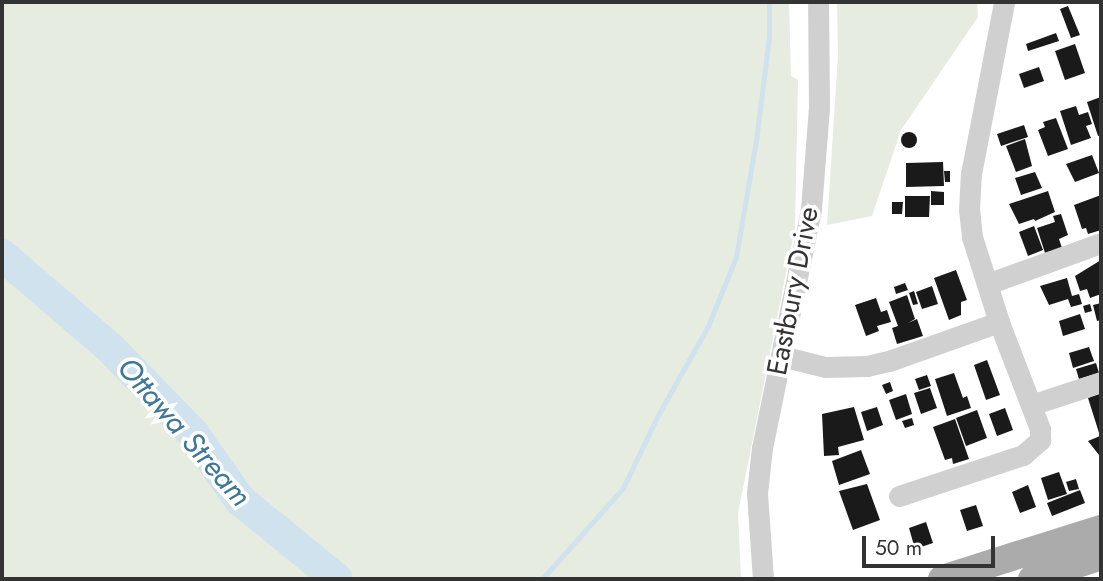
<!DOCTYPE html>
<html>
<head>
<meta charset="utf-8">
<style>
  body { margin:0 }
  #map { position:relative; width:1103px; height:581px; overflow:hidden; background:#fff; font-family:Jost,sans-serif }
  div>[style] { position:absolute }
  .green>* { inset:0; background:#e6ecdf }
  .stream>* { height:5px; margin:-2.5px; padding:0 2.5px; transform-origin:2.5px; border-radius:2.5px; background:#cfe2ee }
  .river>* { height:32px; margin:-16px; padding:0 16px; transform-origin:16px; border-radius:16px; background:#cfe2ee }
  .building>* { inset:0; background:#1a1a1a }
  .round { border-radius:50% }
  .minor>* { height:21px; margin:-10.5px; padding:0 10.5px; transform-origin:10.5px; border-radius:10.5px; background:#d0d0d0 }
  .major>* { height:28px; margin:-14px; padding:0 14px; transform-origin:14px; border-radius:14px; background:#ababab }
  span { translate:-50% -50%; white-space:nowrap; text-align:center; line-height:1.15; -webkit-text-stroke:7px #fff; paint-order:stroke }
  .street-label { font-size:28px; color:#333 }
  .water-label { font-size:30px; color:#3f7597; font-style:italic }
  .frame { position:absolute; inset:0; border:4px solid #333; pointer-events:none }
  .scale { position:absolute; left:862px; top:536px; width:133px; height:32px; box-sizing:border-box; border:4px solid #333; border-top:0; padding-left:9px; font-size:21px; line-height:24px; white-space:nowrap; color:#333; -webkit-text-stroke:5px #fff; paint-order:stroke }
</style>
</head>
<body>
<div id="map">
  <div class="green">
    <i style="clip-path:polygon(2px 2px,789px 2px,791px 76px,798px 80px,795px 228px,738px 513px,741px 579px,2px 579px)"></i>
    <i style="clip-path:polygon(837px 2px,977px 2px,978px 17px,901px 130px,872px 216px,827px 225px,838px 55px)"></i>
  </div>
  <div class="stream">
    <i style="left:542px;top:579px;width:122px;rotate:-48.3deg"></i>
    <i style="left:623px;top:488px;width:79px;rotate:-64.4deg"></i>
    <i style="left:657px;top:417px;width:104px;rotate:-60.7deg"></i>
    <i style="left:708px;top:326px;width:74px;rotate:-67.9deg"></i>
    <i style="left:736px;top:257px;width:119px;rotate:-80.3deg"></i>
    <i style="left:756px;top:140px;width:104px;rotate:-82.8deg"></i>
    <i style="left:769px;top:37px;width:35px;rotate:-90deg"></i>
  </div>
  <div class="river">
    <i style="left:2px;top:255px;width:141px;rotate:40.7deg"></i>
    <i style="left:109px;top:347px;width:119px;rotate:45.7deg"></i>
    <i style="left:192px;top:432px;width:83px;rotate:54.8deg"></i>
    <i style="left:240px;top:500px;width:125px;rotate:39.2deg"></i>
  </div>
  <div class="building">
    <i style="clip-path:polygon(1068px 6px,1080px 35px,1071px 38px,1060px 9px)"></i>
    <i style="clip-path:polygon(1056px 33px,1059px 41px,1028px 51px,1026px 44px)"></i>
    <i style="clip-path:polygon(1075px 44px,1085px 73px,1065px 80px,1055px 51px)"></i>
    <i style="clip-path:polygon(1039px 67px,1044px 81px,1024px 88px,1019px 74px)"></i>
    <i style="clip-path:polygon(1101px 97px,1101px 135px,1098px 136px,1087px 102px)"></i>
    <i style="clip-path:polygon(1076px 106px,1079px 115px,1088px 112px,1092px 124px,1086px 126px,1091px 138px,1071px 145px,1060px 111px)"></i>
    <i style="clip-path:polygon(1056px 118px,1068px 149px,1048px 156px,1038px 130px,1045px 127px,1043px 122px)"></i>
    <i style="clip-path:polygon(1024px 125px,1028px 137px,1001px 146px,997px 134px)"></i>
    <i class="round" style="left:901px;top:132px;width:16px;height:16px"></i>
    <i style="clip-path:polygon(1025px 139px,1032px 166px,1016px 172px,1006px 146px)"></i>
    <i style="clip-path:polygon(1092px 155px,1099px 173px,1075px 182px,1066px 164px)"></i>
    <i style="clip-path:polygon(943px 162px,944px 186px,906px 187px,906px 163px)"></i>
    <i style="clip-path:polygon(944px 171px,950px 171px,950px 182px,945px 182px)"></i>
    <i style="clip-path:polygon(1035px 172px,1042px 188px,1021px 195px,1015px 178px)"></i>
    <i style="clip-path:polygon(931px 191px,944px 192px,944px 205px,931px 205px)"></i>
    <i style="clip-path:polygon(1048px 191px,1055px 212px,1035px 221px,1034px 219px,1019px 224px,1009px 204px)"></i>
    <i style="clip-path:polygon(1101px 195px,1101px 230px,1088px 234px,1086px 228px,1082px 229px,1074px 205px)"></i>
    <i style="clip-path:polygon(905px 196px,930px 196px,929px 217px,905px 217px)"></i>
    <i style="clip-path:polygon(892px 202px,903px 202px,902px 214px,892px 214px)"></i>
    <i style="clip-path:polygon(1061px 214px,1068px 235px,1059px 239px,1062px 248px,1045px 253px,1037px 228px,1055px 222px,1053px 216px)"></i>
    <i style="clip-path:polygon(1034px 226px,1043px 250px,1028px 256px,1019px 232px)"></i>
    <i style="clip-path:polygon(1101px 260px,1101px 294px,1090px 298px,1087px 289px,1080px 291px,1075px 276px)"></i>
    <i style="clip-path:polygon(956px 270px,967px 300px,961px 302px,961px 315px,949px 320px,934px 278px)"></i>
    <i style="clip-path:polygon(1067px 278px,1072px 296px,1079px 294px,1082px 304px,1071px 307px,1068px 299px,1049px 305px,1040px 286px)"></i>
    <i style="clip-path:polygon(905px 283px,908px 290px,896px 294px,894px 287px)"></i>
    <i style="clip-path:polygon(932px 286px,938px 304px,922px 309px,916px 292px)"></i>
    <i style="clip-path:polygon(914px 291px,918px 304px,913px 305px,909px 293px)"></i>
    <i style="clip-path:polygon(907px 295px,915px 319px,908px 323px,917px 319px,923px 336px,897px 344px,892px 328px,898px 326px,889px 302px)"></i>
    <i style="clip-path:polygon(876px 298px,881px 312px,887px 310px,891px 322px,877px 326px,879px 331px,866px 336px,855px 305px)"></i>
    <i style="clip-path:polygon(1101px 303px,1101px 320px,1097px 321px,1093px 305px)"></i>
    <i style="clip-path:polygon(1090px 304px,1092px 311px,1085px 313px,1083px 306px)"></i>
    <i style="clip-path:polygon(1080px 314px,1085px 329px,1063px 336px,1059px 321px)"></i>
    <i style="clip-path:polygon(1089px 347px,1094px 361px,1073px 368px,1069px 353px)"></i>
    <i style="clip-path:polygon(987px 360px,1000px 395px,986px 400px,974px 365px)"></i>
    <i style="clip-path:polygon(1096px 363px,1099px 373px,1079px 379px,1076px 369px)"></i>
    <i style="clip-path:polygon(954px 373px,963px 398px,967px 396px,971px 408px,947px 416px,935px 379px)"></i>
    <i style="clip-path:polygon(927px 375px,931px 386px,919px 390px,915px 379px)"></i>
    <i style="clip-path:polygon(890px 382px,893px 391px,886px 394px,882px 385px)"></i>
    <i style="clip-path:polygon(930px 388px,937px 408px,921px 414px,914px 393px)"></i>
    <i style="clip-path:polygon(1101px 393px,1101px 454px,1099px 455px,1088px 441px,1100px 436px,1088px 398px)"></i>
    <i style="clip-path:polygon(906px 394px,912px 414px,896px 420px,889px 400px)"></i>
    <i style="clip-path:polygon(854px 407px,864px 440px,838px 447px,839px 455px,824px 456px,822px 414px)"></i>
    <i style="clip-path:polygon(877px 407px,883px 425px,867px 431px,861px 412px)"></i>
    <i style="clip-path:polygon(1005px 408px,1013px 430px,997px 436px,989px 414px)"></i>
    <i style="clip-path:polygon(977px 410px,987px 438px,966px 446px,956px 418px)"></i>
    <i style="clip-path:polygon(912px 418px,914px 425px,905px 428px,902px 421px)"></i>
    <i style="clip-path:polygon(955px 419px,969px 459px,953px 464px,952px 458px,945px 460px,933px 427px)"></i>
    <i style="clip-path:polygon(861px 450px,870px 474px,839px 485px,832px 461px)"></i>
    <i style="clip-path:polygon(1059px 472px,1067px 494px,1048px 500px,1041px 478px)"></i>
    <i style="clip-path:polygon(1076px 479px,1079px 489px,1069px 491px,1066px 482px)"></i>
    <i style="clip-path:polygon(867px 484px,880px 520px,853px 530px,839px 491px)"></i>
    <i style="clip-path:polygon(1028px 485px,1036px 507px,1020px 513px,1012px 492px)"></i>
    <i style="clip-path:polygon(1080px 490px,1085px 503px,1052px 516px,1047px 503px)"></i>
    <i style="clip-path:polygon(976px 505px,983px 526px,967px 531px,960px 510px)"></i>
    <i style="clip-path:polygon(926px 522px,933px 543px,915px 549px,909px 528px)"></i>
  </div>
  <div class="minor">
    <i style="left:987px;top:284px;width:121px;rotate:-19.8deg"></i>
    <i style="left:781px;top:356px;width:45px;rotate:14deg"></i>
    <i style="left:825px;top:367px;width:42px;rotate:-1.4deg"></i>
    <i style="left:867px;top:366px;width:23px;rotate:-13deg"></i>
    <i style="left:889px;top:361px;width:117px;rotate:-19.5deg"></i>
    <i style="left:1031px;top:405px;width:74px;rotate:-18.2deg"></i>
    <i style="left:899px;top:496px;width:131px;rotate:-18.3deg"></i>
    <i style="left:1023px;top:455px;width:23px;rotate:-41deg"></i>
    <i style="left:1040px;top:440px;width:11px;rotate:-90deg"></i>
    <i style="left:1040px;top:429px;width:115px;rotate:-111deg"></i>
    <i style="left:999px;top:322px;width:89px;rotate:-107.6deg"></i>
    <i style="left:972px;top:237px;width:27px;rotate:-96deg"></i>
    <i style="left:969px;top:210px;width:36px;rotate:-87deg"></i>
    <i style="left:971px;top:174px;width:175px;rotate:-79.1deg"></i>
    <i style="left:763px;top:579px;width:86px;rotate:-94deg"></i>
    <i style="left:757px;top:493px;width:45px;rotate:-83.7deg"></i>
    <i style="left:762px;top:448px;width:244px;rotate:-78.4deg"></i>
    <i style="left:811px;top:209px;width:101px;rotate:-85.5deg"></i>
    <i style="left:819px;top:108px;width:106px;rotate:-90.5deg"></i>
  </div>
  <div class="major">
    <i style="left:942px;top:579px;width:167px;rotate:-17.5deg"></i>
    <i style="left:1032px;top:579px;width:73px;rotate:-18.4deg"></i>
  </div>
  <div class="street-label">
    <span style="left:793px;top:291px;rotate:-79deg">Eastbury Drive</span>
  </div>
  <div class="water-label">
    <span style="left:184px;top:432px;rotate:49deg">Ottawa Stream</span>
  </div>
  <div class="frame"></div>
  <div class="scale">50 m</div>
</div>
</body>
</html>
